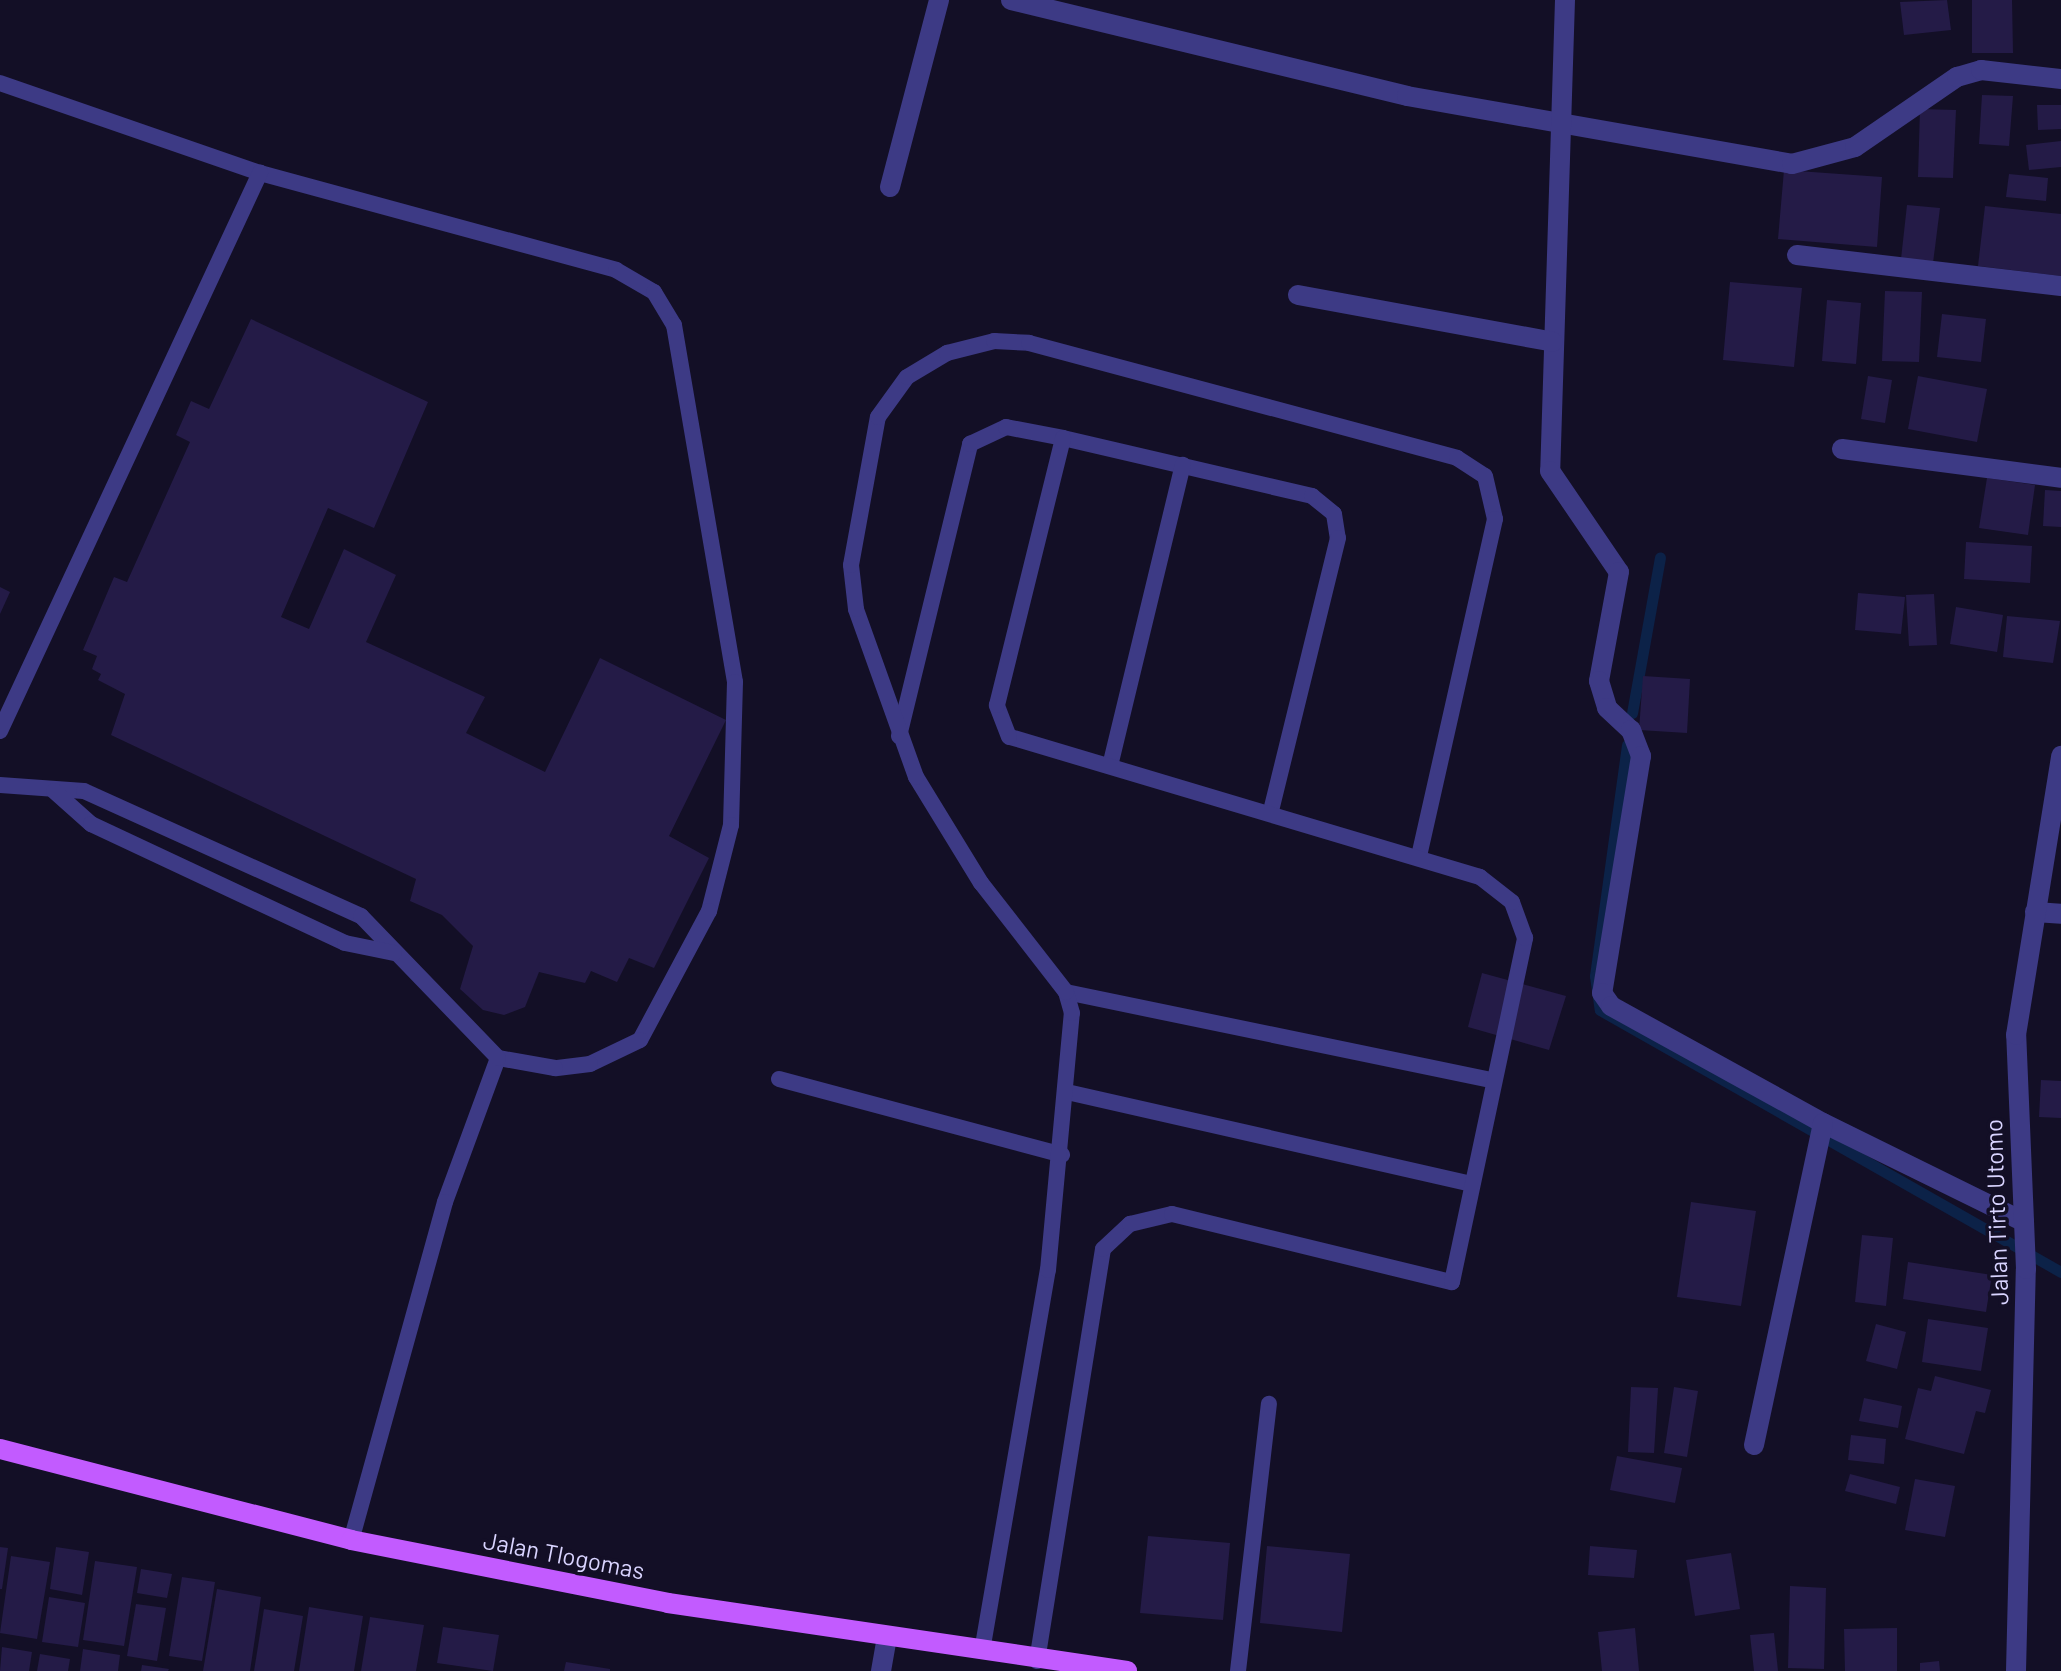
<!DOCTYPE html>
<html>
<head>
<meta charset="utf-8">
<style>
  body { margin:0 }
  #map { position:relative; width:2061px; height:1671px; overflow:hidden; background:#130f26; font-family:Barlow,sans-serif }
  div>[style] { position:absolute }
  .stream>* { height:11px; margin:-5.5px; padding:0 5.5px; transform-origin:5.5px; border-radius:5.5px; background:#0c2248 }
  .building>* { inset:0; background:#241b47 }
  .service>* { height:16px; margin:-8px; padding:0 8px; transform-origin:8px; border-radius:8px; background:#3d3a85 }
  .minor>* { height:20px; margin:-10px; padding:0 10px; transform-origin:10px; border-radius:10px; background:#3d3a85 }
  .tertiary>* { height:20px; margin:-10px; padding:0 10px; transform-origin:10px; border-radius:10px; background:#3d3a85 }
  .primary>* { height:20px; margin:-10px; padding:0 10px; transform-origin:10px; border-radius:10px; background:#c25bff }
  span { translate:-50% -50%; white-space:nowrap; text-align:center; line-height:1.15; -webkit-text-stroke:7px #130f26; paint-order:stroke }
  .street-label { font-size:24px; color:#d9d4ff }
</style>
</head>
<body>
<div id="map">
  <div class="stream">
    <i style="left:1632px;top:713px;width:158px;rotate:-79.8deg"></i>
    <i style="left:1627px;top:745px;width:233px;rotate:97.9deg"></i>
    <i style="left:1595px;top:976px;width:34px;rotate:82deg"></i>
    <i style="left:1600px;top:1010px;width:530px;rotate:29.61deg"></i>
  </div>
  <div class="building">
    <i style="clip-path:polygon(1947px 0,1951px 30px,1904px 35px,1900px 2px)"></i>
    <i style="clip-path:polygon(1972px 0,2012px 0,2013px 53px,1972px 53px)"></i>
    <i style="clip-path:polygon(1982px 95px,2013px 96px,2009px 146px,1979px 144px)"></i>
    <i style="clip-path:polygon(2037px 105px,2061px 105px,2061px 129px,2038px 130px)"></i>
    <i style="clip-path:polygon(1920px 109px,1956px 110px,1953px 178px,1918px 177px)"></i>
    <i style="clip-path:polygon(2061px 141px,2061px 167px,2029px 170px,2026px 145px)"></i>
    <i style="clip-path:polygon(1784px 170px,1882px 177px,1877px 247px,1778px 239px)"></i>
    <i style="clip-path:polygon(2009px 174px,2048px 178px,2046px 201px,2006px 197px)"></i>
    <i style="clip-path:polygon(1907px 205px,1940px 208px,1933px 263px,1901px 259px)"></i>
    <i style="clip-path:polygon(1985px 206px,2061px 214px,2061px 276px,1978px 266px)"></i>
    <i style="clip-path:polygon(1730px 282px,1802px 288px,1794px 367px,1723px 360px)"></i>
    <i style="clip-path:polygon(1885px 291px,1922px 292px,1919px 362px,1882px 361px)"></i>
    <i style="clip-path:polygon(1827px 300px,1861px 303px,1856px 364px,1822px 361px)"></i>
    <i style="clip-path:polygon(1942px 314px,1986px 319px,1981px 362px,1937px 357px)"></i>
    <i style="clip-path:polygon(251px 319px,428px 402px,374px 528px,328px 508px,281px 617px,309px 629px,344px 549px,396px 575px,366px 642px,485px 697px,466px 733px,545px 772px,600px 658px,726px 720px,669px 836px,709px 858px,654px 968px,629px 958px,617px 982px,591px 971px,585px 983px,539px 972px,525px 1007px,504px 1015px,483px 1010px,460px 989px,473px 946px,442px 915px,410px 901px,416px 879px,111px 735px,125px 694px,98px 680px,101px 674px,92px 669px,97px 656px,83px 650px,114px 577px,127px 582px,190px 442px,176px 435px,191px 401px,209px 409px)"></i>
    <i style="clip-path:polygon(1868px 376px,1892px 380px,1885px 423px,1861px 419px)"></i>
    <i style="clip-path:polygon(1918px 376px,1987px 389px,1977px 442px,1908px 429px)"></i>
    <i style="clip-path:polygon(1987px 478px,2035px 485px,2028px 535px,1979px 528px)"></i>
    <i style="clip-path:polygon(2045px 490px,2061px 491px,2061px 527px,2043px 526px)"></i>
    <i style="clip-path:polygon(1966px 542px,2032px 546px,2030px 583px,1964px 579px)"></i>
    <i style="clip-path:polygon(0 587px,10px 592px,0 614px)"></i>
    <i style="clip-path:polygon(1858px 593px,1905px 597px,1901px 634px,1855px 630px)"></i>
    <i style="clip-path:polygon(1934px 594px,1937px 645px,1909px 646px,1906px 595px)"></i>
    <i style="clip-path:polygon(1956px 607px,2003px 615px,1997px 652px,1950px 644px)"></i>
    <i style="clip-path:polygon(2007px 616px,2060px 621px,2053px 663px,2003px 657px)"></i>
    <i style="clip-path:polygon(1643px 676px,1690px 679px,1687px 733px,1639px 730px)"></i>
    <i style="clip-path:polygon(1482px 973px,1566px 996px,1549px 1050px,1468px 1027px)"></i>
    <i style="clip-path:polygon(2041px 1080px,2061px 1081px,2061px 1118px,2039px 1117px)"></i>
    <i style="clip-path:polygon(1691px 1202px,1756px 1211px,1741px 1306px,1677px 1297px)"></i>
    <i style="clip-path:polygon(1862px 1235px,1893px 1238px,1886px 1306px,1855px 1302px)"></i>
    <i style="clip-path:polygon(1908px 1262px,1992px 1275px,1986px 1312px,1903px 1299px)"></i>
    <i style="clip-path:polygon(1928px 1319px,1988px 1328px,1981px 1371px,1922px 1362px)"></i>
    <i style="clip-path:polygon(1876px 1324px,1906px 1332px,1897px 1369px,1866px 1361px)"></i>
    <i style="clip-path:polygon(1935px 1376px,1991px 1390px,1985px 1413px,1976px 1411px,1964px 1454px,1905px 1439px,1918px 1388px,1931px 1391px)"></i>
    <i style="clip-path:polygon(1631px 1387px,1658px 1388px,1654px 1453px,1628px 1452px)"></i>
    <i style="clip-path:polygon(1674px 1387px,1698px 1391px,1687px 1457px,1664px 1453px)"></i>
    <i style="clip-path:polygon(1864px 1398px,1902px 1406px,1898px 1428px,1859px 1421px)"></i>
    <i style="clip-path:polygon(1851px 1435px,1886px 1439px,1884px 1464px,1848px 1460px)"></i>
    <i style="clip-path:polygon(1617px 1456px,1682px 1468px,1675px 1503px,1610px 1490px)"></i>
    <i style="clip-path:polygon(1850px 1474px,1900px 1487px,1896px 1504px,1845px 1491px)"></i>
    <i style="clip-path:polygon(1915px 1479px,1955px 1486px,1945px 1537px,1905px 1530px)"></i>
    <i style="clip-path:polygon(1148px 1536px,1230px 1543px,1223px 1620px,1140px 1613px)"></i>
    <i style="clip-path:polygon(1267px 1546px,1350px 1554px,1342px 1632px,1260px 1623px)"></i>
    <i style="clip-path:polygon(1590px 1546px,1637px 1550px,1634px 1578px,1588px 1575px)"></i>
    <i style="clip-path:polygon(0 1547px,8px 1548px,2px 1589px,0 1589px)"></i>
    <i style="clip-path:polygon(56px 1547px,89px 1552px,82px 1595px,50px 1589px)"></i>
    <i style="clip-path:polygon(1731px 1553px,1740px 1609px,1695px 1616px,1686px 1560px)"></i>
    <i style="clip-path:polygon(11px 1556px,50px 1562px,37px 1639px,0 1633px)"></i>
    <i style="clip-path:polygon(95px 1561px,137px 1567px,124px 1646px,83px 1640px)"></i>
    <i style="clip-path:polygon(141px 1569px,172px 1574px,167px 1598px,137px 1593px)"></i>
    <i style="clip-path:polygon(182px 1577px,215px 1582px,202px 1661px,169px 1656px)"></i>
    <i style="clip-path:polygon(1790px 1586px,1826px 1588px,1824px 1669px,1788px 1668px)"></i>
    <i style="clip-path:polygon(217px 1589px,261px 1597px,250px 1671px,203px 1671px)"></i>
    <i style="clip-path:polygon(49px 1597px,85px 1603px,78px 1647px,42px 1642px)"></i>
    <i style="clip-path:polygon(136px 1604px,166px 1608px,157px 1661px,127px 1656px)"></i>
    <i style="clip-path:polygon(309px 1607px,363px 1616px,354px 1671px,299px 1671px)"></i>
    <i style="clip-path:polygon(264px 1609px,303px 1616px,294px 1671px,254px 1671px)"></i>
    <i style="clip-path:polygon(370px 1617px,424px 1625px,416px 1671px,361px 1671px)"></i>
    <i style="clip-path:polygon(443px 1627px,499px 1635px,493px 1671px,437px 1663px)"></i>
    <i style="clip-path:polygon(1635px 1628px,1639px 1671px,1602px 1671px,1598px 1632px)"></i>
    <i style="clip-path:polygon(1897px 1628px,1897px 1671px,1845px 1671px,1844px 1629px)"></i>
    <i style="clip-path:polygon(1774px 1633px,1778px 1671px,1754px 1671px,1750px 1635px)"></i>
    <i style="clip-path:polygon(2px 1647px,32px 1652px,29px 1671px,0 1671px)"></i>
    <i style="clip-path:polygon(83px 1649px,120px 1655px,118px 1671px,80px 1671px)"></i>
    <i style="clip-path:polygon(40px 1654px,70px 1659px,68px 1671px,37px 1671px)"></i>
    <i style="clip-path:polygon(1939px 1661px,1940px 1671px,1920px 1671px,1920px 1663px)"></i>
    <i style="clip-path:polygon(566px 1662px,610px 1669px,610px 1671px,564px 1671px)"></i>
    <i style="clip-path:polygon(142px 1665px,169px 1669px,168px 1671px,141px 1671px)"></i>
  </div>
  <div class="service">
    <i style="left:0;top:83px;width:275px;rotate:19.1deg"></i>
    <i style="left:260px;top:173px;width:369px;rotate:15.2deg"></i>
    <i style="left:616px;top:270px;width:44px;rotate:30.1deg"></i>
    <i style="left:654px;top:292px;width:39px;rotate:59deg"></i>
    <i style="left:674px;top:325px;width:362px;rotate:80.3deg"></i>
    <i style="left:735px;top:682px;width:143px;rotate:91.6deg"></i>
    <i style="left:731px;top:825px;width:89px;rotate:104.3deg"></i>
    <i style="left:709px;top:911px;width:146px;rotate:118.1deg"></i>
    <i style="left:640px;top:1040px;width:55px;rotate:154.4deg"></i>
    <i style="left:590px;top:1064px;width:35px;rotate:173deg"></i>
    <i style="left:555px;top:1068px;width:58px;rotate:-170deg"></i>
    <i style="left:498px;top:1058px;width:153px;rotate:110.2deg"></i>
    <i style="left:445px;top:1202px;width:351px;rotate:105.5deg"></i>
    <i style="left:0;top:731px;width:616px;rotate:-65.02deg"></i>
    <i style="left:899px;top:736px;width:301px;rotate:-76.3deg"></i>
    <i style="left:970px;top:444px;width:40px;rotate:-25deg"></i>
    <i style="left:1006px;top:427px;width:58px;rotate:10.9deg"></i>
    <i style="left:1063px;top:438px;width:256px;rotate:13.1deg"></i>
    <i style="left:1312px;top:496px;width:28px;rotate:39deg"></i>
    <i style="left:1334px;top:514px;width:24px;rotate:81deg"></i>
    <i style="left:1338px;top:538px;width:281px;rotate:103.8deg"></i>
    <i style="left:1110px;top:766px;width:310px;rotate:-76.4deg"></i>
    <i style="left:0;top:785px;width:84px;rotate:4.1deg"></i>
    <i style="left:84px;top:791px;width:304px;rotate:24.3deg"></i>
    <i style="left:361px;top:916px;width:197px;rotate:46deg"></i>
    <i style="left:54px;top:791px;width:50px;rotate:41.7deg"></i>
    <i style="left:91px;top:824px;width:280px;rotate:25.1deg"></i>
    <i style="left:345px;top:943px;width:50px;rotate:11.5deg"></i>
    <i style="left:1066px;top:992px;width:437px;rotate:11.7deg"></i>
    <i style="left:779px;top:1079px;width:293px;rotate:15deg"></i>
    <i style="left:1067px;top:1092px;width:415px;rotate:12.8deg"></i>
    <i style="left:982px;top:1651px;width:387px;rotate:-80.2deg"></i>
    <i style="left:1048px;top:1270px;width:258px;rotate:-84.7deg"></i>
    <i style="left:1072px;top:1013px;width:22px;rotate:-106deg"></i>
    <i style="left:1066px;top:992px;width:138px;rotate:-127.9deg"></i>
    <i style="left:981px;top:883px;width:124px;rotate:-121.5deg"></i>
    <i style="left:916px;top:777px;width:178px;rotate:-109.7deg"></i>
    <i style="left:856px;top:609px;width:44px;rotate:-96.5deg"></i>
    <i style="left:851px;top:565px;width:150px;rotate:-79.7deg"></i>
    <i style="left:878px;top:417px;width:49px;rotate:-54.1deg"></i>
    <i style="left:907px;top:377px;width:47px;rotate:-31deg"></i>
    <i style="left:947px;top:353px;width:49px;rotate:-14.3deg"></i>
    <i style="left:994px;top:341px;width:35px;rotate:3deg"></i>
    <i style="left:1029px;top:343px;width:443px;rotate:15deg"></i>
    <i style="left:1457px;top:458px;width:33px;rotate:33deg"></i>
    <i style="left:1485px;top:476px;width:44px;rotate:76.9deg"></i>
    <i style="left:1495px;top:519px;width:344px;rotate:102.7deg"></i>
    <i style="left:1037px;top:1661px;width:417px;rotate:-80.9deg"></i>
    <i style="left:1103px;top:1249px;width:37px;rotate:-43deg"></i>
    <i style="left:1130px;top:1224px;width:43px;rotate:-13.4deg"></i>
    <i style="left:1172px;top:1214px;width:288px;rotate:13.7deg"></i>
    <i style="left:1452px;top:1282px;width:352px;rotate:-78deg"></i>
    <i style="left:1525px;top:938px;width:38px;rotate:-110deg"></i>
    <i style="left:1512px;top:902px;width:41px;rotate:-142deg"></i>
    <i style="left:1480px;top:877px;width:491px;rotate:-163.4deg"></i>
    <i style="left:1009px;top:737px;width:34px;rotate:-111deg"></i>
    <i style="left:997px;top:705px;width:275px;rotate:-76.1deg"></i>
    <i style="left:1238px;top:1671px;width:269px;rotate:-83.4deg"></i>
  </div>
  <div class="minor">
    <i style="left:1011px;top:0;width:407px;rotate:13.6deg"></i>
    <i style="left:1407px;top:96px;width:391px;rotate:10deg"></i>
    <i style="left:1792px;top:164px;width:65px;rotate:-15.1deg"></i>
    <i style="left:1855px;top:147px;width:124px;rotate:-34.5deg"></i>
    <i style="left:1957px;top:77px;width:25px;rotate:-16deg"></i>
    <i style="left:1981px;top:70px;width:81px;rotate:6.4deg"></i>
    <i style="left:1565px;top:0;width:471px;rotate:91.8deg"></i>
    <i style="left:1550px;top:471px;width:122px;rotate:55.7deg"></i>
    <i style="left:1619px;top:572px;width:111px;rotate:100.4deg"></i>
    <i style="left:1599px;top:681px;width:28px;rotate:73deg"></i>
    <i style="left:1607px;top:708px;width:33px;rotate:43deg"></i>
    <i style="left:1631px;top:730px;width:28px;rotate:69deg"></i>
    <i style="left:1641px;top:756px;width:240px;rotate:99.3deg"></i>
    <i style="left:1602px;top:993px;width:16px;rotate:55deg"></i>
    <i style="left:1611px;top:1006px;width:242px;rotate:28.9deg"></i>
    <i style="left:1823px;top:1123px;width:224px;rotate:26.2deg"></i>
    <i style="left:890px;top:187px;width:193px;rotate:-75.3deg"></i>
    <i style="left:1797px;top:255px;width:266px;rotate:6.7deg"></i>
    <i style="left:1298px;top:295px;width:259px;rotate:10.4deg"></i>
    <i style="left:1842px;top:449px;width:221px;rotate:7.5deg"></i>
    <i style="left:2035px;top:912px;width:26px;rotate:4deg"></i>
    <i style="left:1754px;top:1445px;width:329px;rotate:-77.9deg"></i>
    <i style="left:881px;top:1671px;width:35px;rotate:-80deg"></i>
  </div>
  <div class="tertiary">
    <i style="left:2016px;top:1671px;width:402px;rotate:-88.6deg"></i>
    <i style="left:2026px;top:1269px;width:234px;rotate:-92.4deg"></i>
    <i style="left:2016px;top:1035px;width:283px;rotate:-80.8deg"></i>
  </div>
  <div class="primary">
    <i style="left:0;top:1449px;width:363px;rotate:14.5deg"></i>
    <i style="left:351px;top:1540px;width:323px;rotate:11.2deg"></i>
    <i style="left:668px;top:1603px;width:464px;rotate:8.4deg"></i>
  </div>
  <div class="street-label">
    <span style="left:1996px;top:1212px;rotate:-92deg">Jalan Tirto Utomo</span>
    <span style="left:564px;top:1555px;rotate:11deg">Jalan Tlogomas</span>
  </div>
</div>
</body>
</html>
